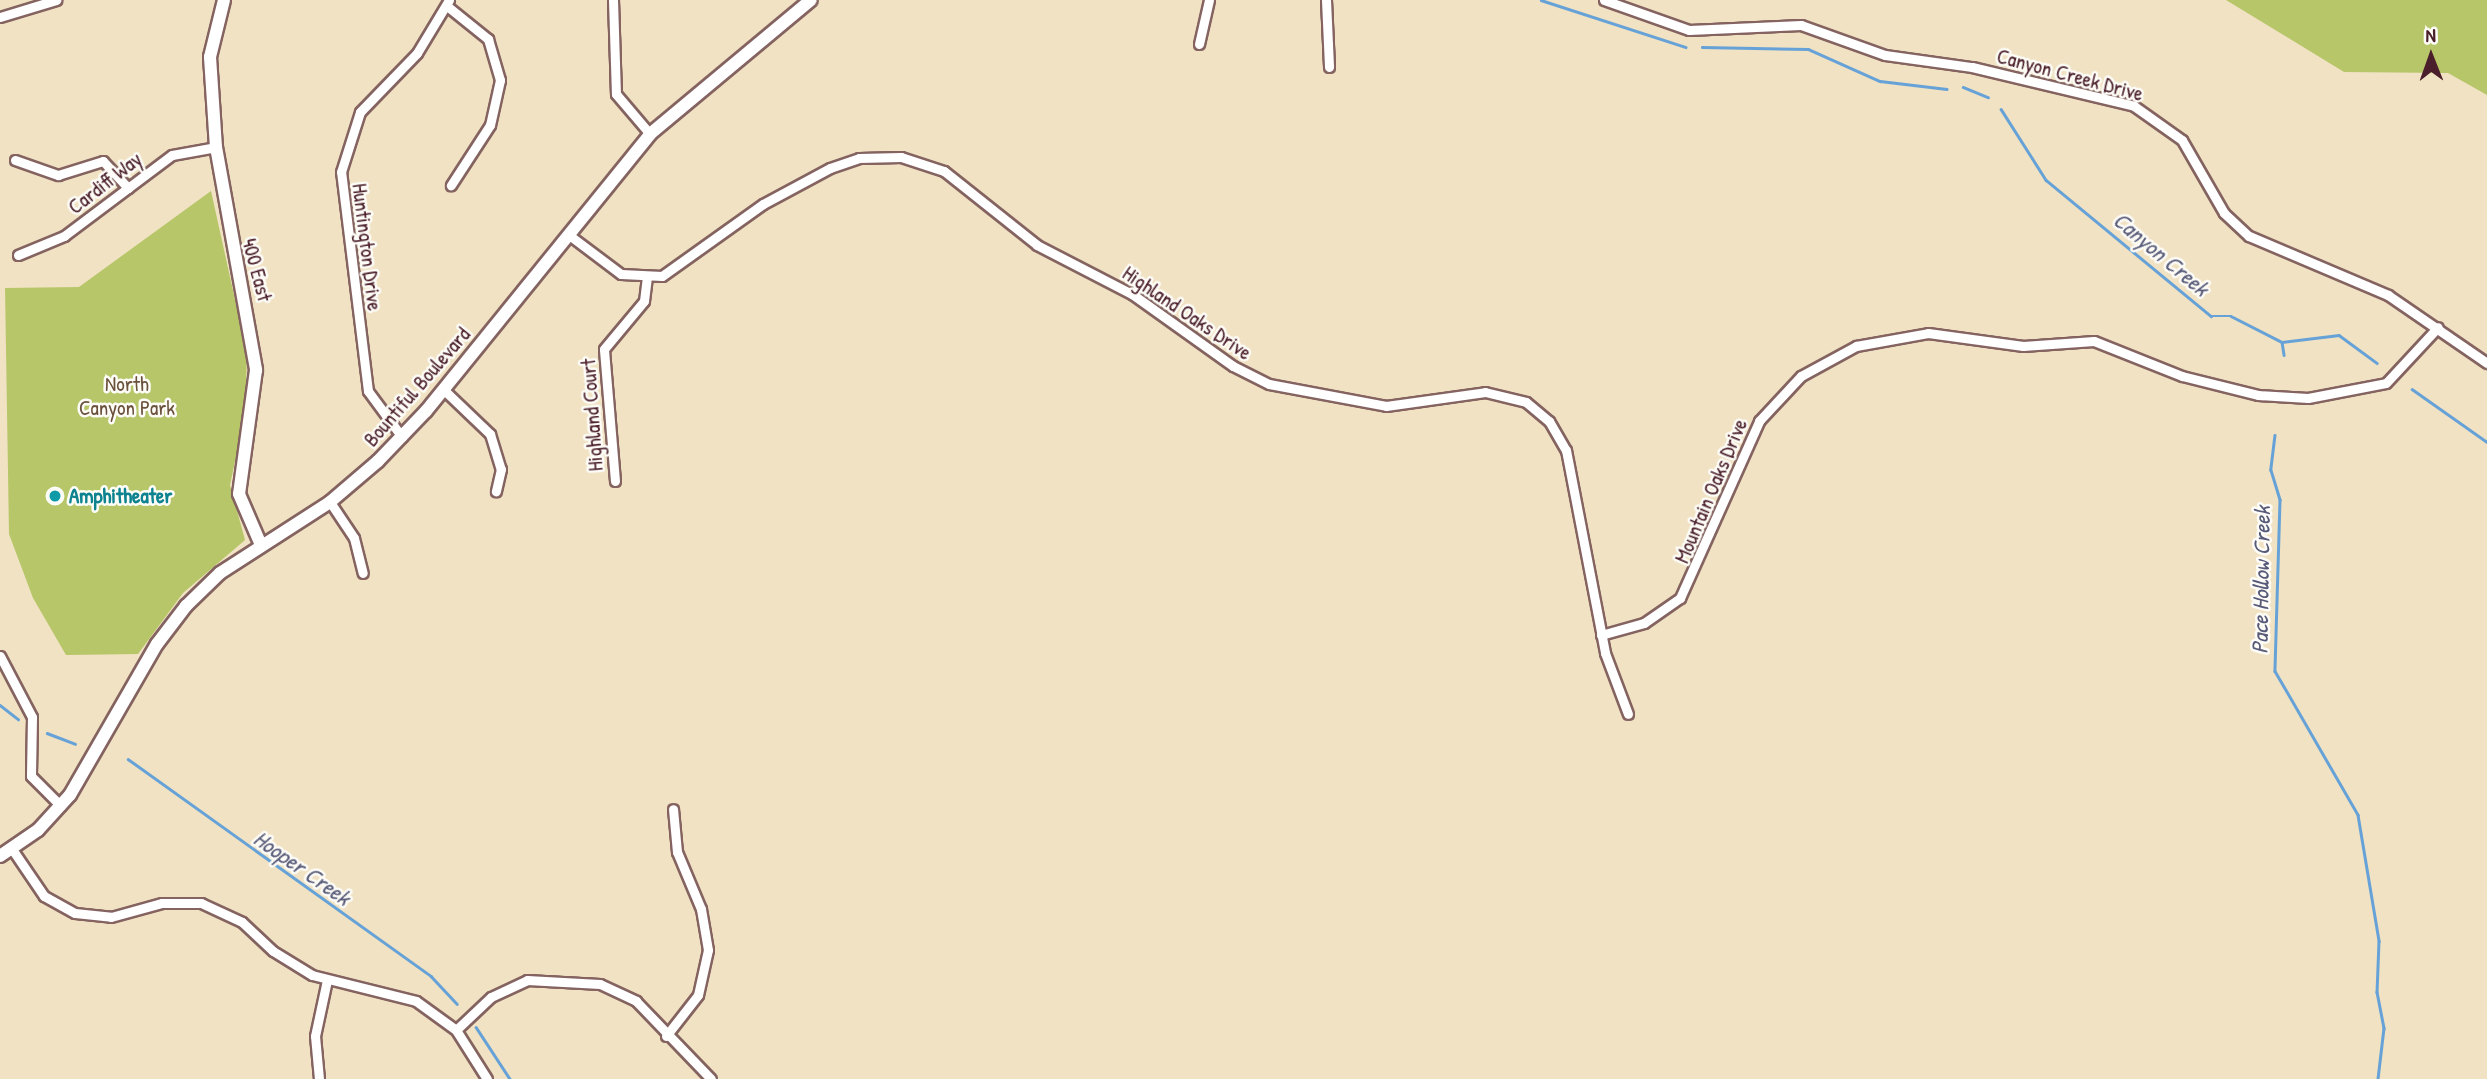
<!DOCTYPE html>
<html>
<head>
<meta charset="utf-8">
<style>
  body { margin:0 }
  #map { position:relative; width:2487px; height:1079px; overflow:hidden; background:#f0e2c3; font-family:"Patrick Hand",sans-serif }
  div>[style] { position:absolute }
  .green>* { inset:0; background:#b7c668 }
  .stream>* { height:2.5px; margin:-1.25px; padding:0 1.25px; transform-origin:1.25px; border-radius:1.25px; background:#66a2d7 }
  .roads { filter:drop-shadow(2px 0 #846360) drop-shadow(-2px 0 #846360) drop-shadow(0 2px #846360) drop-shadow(0 -2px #846360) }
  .street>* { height:9px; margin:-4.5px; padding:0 4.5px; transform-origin:4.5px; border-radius:4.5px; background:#fff }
  .secondary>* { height:12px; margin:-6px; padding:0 6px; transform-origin:6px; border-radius:6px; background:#fff }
  .dots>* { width:19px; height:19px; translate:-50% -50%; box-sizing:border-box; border:4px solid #fdfcf7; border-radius:50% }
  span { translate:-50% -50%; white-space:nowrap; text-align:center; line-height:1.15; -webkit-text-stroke:5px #fdfcf7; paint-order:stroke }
  .street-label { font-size:21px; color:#4a1f2b }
  .park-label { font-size:21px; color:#6b513d }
  .culture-label { font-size:21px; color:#0d838f; font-weight:700 }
  .left { translate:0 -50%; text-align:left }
  .water-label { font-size:23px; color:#575a78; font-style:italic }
  .north { position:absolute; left:2396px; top:21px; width:70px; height:70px; -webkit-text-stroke:5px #fdfcf7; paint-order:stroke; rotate:359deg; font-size:19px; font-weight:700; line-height:28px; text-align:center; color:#4a1f2b }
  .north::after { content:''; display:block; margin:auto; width:24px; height:32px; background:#4a1f2b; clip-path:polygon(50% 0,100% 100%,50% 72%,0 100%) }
</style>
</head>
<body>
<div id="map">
  <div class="green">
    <i style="clip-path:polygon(2226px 0,2487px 0,2487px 95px,2448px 73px,2344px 72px)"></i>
    <i style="clip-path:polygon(211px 191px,247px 354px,245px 414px,230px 485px,245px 540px,183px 593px,138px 654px,66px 655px,33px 598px,9px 534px,5px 288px,79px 287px)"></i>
  </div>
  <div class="stream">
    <i style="left:1541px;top:0;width:152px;rotate:18deg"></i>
    <i style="left:1702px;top:47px;width:106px;rotate:1.1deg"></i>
    <i style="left:1808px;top:49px;width:79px;rotate:24deg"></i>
    <i style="left:1880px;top:81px;width:67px;rotate:6.8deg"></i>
    <i style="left:1963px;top:87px;width:27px;rotate:22deg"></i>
    <i style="left:2001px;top:109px;width:84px;rotate:57.6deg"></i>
    <i style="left:2046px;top:180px;width:214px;rotate:39.5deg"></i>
    <i style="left:2211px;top:316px;width:20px"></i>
    <i style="left:2231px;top:316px;width:57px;rotate:27deg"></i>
    <i style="left:2282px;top:342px;width:57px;rotate:-7deg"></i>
    <i style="left:2339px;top:335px;width:47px;rotate:36.4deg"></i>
    <i style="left:2282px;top:342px;width:13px;rotate:81deg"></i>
    <i style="left:2412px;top:389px;width:92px;rotate:35.2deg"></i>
    <i style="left:2275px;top:435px;width:35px;rotate:97deg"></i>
    <i style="left:2271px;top:470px;width:31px;rotate:73deg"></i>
    <i style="left:2280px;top:500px;width:171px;rotate:91.7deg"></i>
    <i style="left:2275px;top:671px;width:166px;rotate:60deg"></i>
    <i style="left:2358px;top:815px;width:128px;rotate:80.5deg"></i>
    <i style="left:2379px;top:941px;width:51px;rotate:92.2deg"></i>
    <i style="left:2377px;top:992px;width:37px;rotate:79deg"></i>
    <i style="left:2384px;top:1028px;width:51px;rotate:96.7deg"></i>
    <i style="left:0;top:705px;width:23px;rotate:38deg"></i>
    <i style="left:47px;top:733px;width:30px;rotate:21deg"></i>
    <i style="left:128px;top:759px;width:373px;rotate:35.6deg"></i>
    <i style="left:431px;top:976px;width:38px;rotate:47deg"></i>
    <i style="left:476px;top:1027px;width:62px;rotate:56.8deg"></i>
  </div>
  <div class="roads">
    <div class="street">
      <i style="left:613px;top:0;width:94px;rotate:88.2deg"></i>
      <i style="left:616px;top:94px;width:52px;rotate:49.6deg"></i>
      <i style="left:1326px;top:0;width:67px;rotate:87.4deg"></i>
      <i style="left:1604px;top:0;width:90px;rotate:19.4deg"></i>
      <i style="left:1689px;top:30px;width:112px;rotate:-2.6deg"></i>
      <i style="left:1801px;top:25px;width:89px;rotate:19.7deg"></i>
      <i style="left:1885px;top:55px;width:88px;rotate:7.9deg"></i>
      <i style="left:1972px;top:67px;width:167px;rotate:13.5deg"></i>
      <i style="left:2134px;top:106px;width:59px;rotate:35.3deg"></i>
      <i style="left:2182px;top:140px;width:84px;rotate:60.1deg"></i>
      <i style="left:2224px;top:213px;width:34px;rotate:43deg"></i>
      <i style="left:2249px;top:236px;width:151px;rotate:23deg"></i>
      <i style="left:2388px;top:295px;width:120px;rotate:34.5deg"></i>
      <i style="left:447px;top:6px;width:53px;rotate:38.8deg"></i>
      <i style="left:488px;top:39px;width:43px;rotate:73.7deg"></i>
      <i style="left:500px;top:80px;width:46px;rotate:102.5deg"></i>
      <i style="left:490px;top:125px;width:72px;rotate:123deg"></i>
      <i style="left:0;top:17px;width:59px;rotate:-16.9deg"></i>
      <i style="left:1199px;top:44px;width:45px;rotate:-77.2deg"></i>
      <i style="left:15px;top:160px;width:46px;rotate:19.2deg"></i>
      <i style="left:58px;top:175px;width:47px;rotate:-17.3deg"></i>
      <i style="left:103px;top:161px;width:37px;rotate:47deg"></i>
      <i style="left:569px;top:235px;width:65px;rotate:36.9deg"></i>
      <i style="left:621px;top:274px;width:41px;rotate:2.8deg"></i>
      <i style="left:662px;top:276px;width:124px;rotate:-35.5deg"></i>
      <i style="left:763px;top:204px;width:76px;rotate:-28.2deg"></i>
      <i style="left:830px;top:168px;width:31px;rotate:-19deg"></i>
      <i style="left:859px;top:158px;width:42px;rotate:-1.4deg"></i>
      <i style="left:901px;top:157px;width:45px;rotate:18deg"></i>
      <i style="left:944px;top:171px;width:119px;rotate:38.5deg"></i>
      <i style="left:1037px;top:245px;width:107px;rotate:27.3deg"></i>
      <i style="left:1132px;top:294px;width:124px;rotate:35.5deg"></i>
      <i style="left:1233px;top:366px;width:40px;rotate:26.6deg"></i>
      <i style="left:1269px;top:384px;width:119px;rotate:10.6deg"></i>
      <i style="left:1386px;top:406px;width:100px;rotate:-8deg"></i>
      <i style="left:1485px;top:392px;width:42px;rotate:13.7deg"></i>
      <i style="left:1526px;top:402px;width:30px;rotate:40deg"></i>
      <i style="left:1549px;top:421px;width:34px;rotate:60deg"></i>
      <i style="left:1566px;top:450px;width:207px;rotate:79.1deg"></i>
      <i style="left:1605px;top:653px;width:65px;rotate:69.3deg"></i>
      <i style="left:18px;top:255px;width:50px;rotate:-22.4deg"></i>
      <i style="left:64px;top:236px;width:135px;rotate:-36.9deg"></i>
      <i style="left:172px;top:155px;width:45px;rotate:-10.3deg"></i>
      <i style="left:444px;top:390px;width:64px;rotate:43.7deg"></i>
      <i style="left:490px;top:434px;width:37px;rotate:73deg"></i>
      <i style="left:501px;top:469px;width:23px;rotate:103deg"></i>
      <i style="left:402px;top:437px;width:57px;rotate:-126.5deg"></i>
      <i style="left:368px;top:391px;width:221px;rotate:-97deg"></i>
      <i style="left:341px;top:172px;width:63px;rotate:-72.4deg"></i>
      <i style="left:360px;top:112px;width:82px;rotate:-46deg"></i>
      <i style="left:417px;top:53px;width:62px;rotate:-58.9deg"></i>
      <i style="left:615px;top:481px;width:132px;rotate:-94.8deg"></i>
      <i style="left:604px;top:349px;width:62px;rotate:-50.2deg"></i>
      <i style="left:644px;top:301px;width:23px;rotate:-83deg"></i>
      <i style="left:330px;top:502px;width:43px;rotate:56.3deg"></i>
      <i style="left:354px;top:538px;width:36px;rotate:76deg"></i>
      <i style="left:1601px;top:635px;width:45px;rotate:-15.6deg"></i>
      <i style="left:1644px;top:623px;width:44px;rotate:-34.8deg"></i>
      <i style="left:1680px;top:598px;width:194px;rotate:-65.9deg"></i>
      <i style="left:1759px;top:421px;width:62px;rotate:-47deg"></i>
      <i style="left:1801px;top:376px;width:63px;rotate:-28.6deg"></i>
      <i style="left:1856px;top:346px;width:73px;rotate:-10.2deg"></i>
      <i style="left:1928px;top:333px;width:96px;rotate:7.8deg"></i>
      <i style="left:2023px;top:346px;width:71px;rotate:-4deg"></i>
      <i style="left:2094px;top:341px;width:95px;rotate:21.7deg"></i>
      <i style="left:2182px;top:376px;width:78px;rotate:14deg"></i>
      <i style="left:2258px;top:395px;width:50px;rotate:3.4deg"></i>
      <i style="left:2308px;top:398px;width:79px;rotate:-10.9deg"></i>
      <i style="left:2386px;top:383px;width:76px;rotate:-47.1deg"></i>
      <i style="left:0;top:656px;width:69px;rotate:62.3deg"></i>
      <i style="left:32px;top:717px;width:59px;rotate:91deg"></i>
      <i style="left:31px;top:776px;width:42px;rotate:45deg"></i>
      <i style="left:12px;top:849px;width:57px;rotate:55.8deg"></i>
      <i style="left:44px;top:896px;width:35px;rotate:29deg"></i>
      <i style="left:75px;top:913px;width:36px;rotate:6deg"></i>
      <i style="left:111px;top:917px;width:53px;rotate:-15.4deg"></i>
      <i style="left:162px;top:903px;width:39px"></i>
      <i style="left:201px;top:903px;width:45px;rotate:24.9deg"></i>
      <i style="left:242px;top:922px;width:42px;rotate:43.1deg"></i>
      <i style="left:273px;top:951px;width:46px;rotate:31.6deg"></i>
      <i style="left:312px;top:975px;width:107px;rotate:14deg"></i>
      <i style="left:416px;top:1001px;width:49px;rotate:35.9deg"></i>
      <i style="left:456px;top:1030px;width:58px;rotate:57.7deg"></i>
      <i style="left:456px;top:1030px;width:48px;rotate:-43.3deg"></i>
      <i style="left:491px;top:997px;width:40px;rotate:-25deg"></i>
      <i style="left:527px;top:980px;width:73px;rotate:3.1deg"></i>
      <i style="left:600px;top:984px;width:40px;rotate:25deg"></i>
      <i style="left:636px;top:1001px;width:108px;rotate:46.1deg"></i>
      <i style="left:666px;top:1036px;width:52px;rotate:-52deg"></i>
      <i style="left:698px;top:995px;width:46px;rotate:-77.5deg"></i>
      <i style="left:708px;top:950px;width:42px;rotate:-99.7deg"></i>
      <i style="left:701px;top:909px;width:62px;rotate:-112.8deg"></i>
      <i style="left:677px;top:852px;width:43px;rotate:-95.3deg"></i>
      <i style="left:319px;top:1079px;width:43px;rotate:-95.3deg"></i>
      <i style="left:315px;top:1036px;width:57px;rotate:-77.9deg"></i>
    </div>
    <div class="secondary">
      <i style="left:224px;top:0;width:59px;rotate:103.8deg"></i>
      <i style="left:210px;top:57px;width:90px;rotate:86.2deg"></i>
      <i style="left:216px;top:147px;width:227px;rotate:79.8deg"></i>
      <i style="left:256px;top:370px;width:125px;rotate:97.8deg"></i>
      <i style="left:239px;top:494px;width:56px;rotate:66.7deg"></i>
      <i style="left:0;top:856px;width:46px;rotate:-34.4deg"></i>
      <i style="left:38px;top:830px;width:47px;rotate:-47.6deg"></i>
      <i style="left:70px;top:795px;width:174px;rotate:-60.1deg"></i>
      <i style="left:157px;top:644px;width:48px;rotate:-52.7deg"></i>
      <i style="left:186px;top:606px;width:47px;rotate:-44.1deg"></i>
      <i style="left:220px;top:573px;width:131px;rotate:-32.8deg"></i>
      <i style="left:330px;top:502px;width:63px;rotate:-40.5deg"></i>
      <i style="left:378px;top:461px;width:69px;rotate:-46.2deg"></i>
      <i style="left:426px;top:411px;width:356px;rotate:-51deg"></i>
      <i style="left:650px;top:134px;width:209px;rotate:-39.8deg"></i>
    </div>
  </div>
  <div class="dots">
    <i style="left:55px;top:496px;background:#0f9aa8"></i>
  </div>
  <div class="street-label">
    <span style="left:2070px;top:75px;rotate:15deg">Canyon Creek Drive</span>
    <span style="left:105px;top:183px;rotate:-38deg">Cardiff Way</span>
    <span style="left:367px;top:247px;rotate:83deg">Huntington Drive</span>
    <span style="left:257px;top:270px;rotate:75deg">400 East</span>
    <span style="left:1187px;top:313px;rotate:34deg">Highland Oaks Drive</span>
    <span style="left:417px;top:387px;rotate:-49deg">Bountiful Boulevard</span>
    <span style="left:592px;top:415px;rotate:-94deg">Highland Court</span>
    <span style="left:1711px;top:491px;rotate:-67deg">Mountain Oaks Drive</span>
  </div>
  <div class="park-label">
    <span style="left:127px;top:396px">North<br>Canyon Park</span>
  </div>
  <div class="culture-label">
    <span class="left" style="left:69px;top:496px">Amphitheater</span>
  </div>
  <div class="water-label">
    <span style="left:2161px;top:254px;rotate:40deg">Canyon Creek</span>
    <span style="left:2261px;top:580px;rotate:-89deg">Pace Hollow Creek</span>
    <span style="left:302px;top:868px;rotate:35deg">Hooper Creek</span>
  </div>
  <div class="north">N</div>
</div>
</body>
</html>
